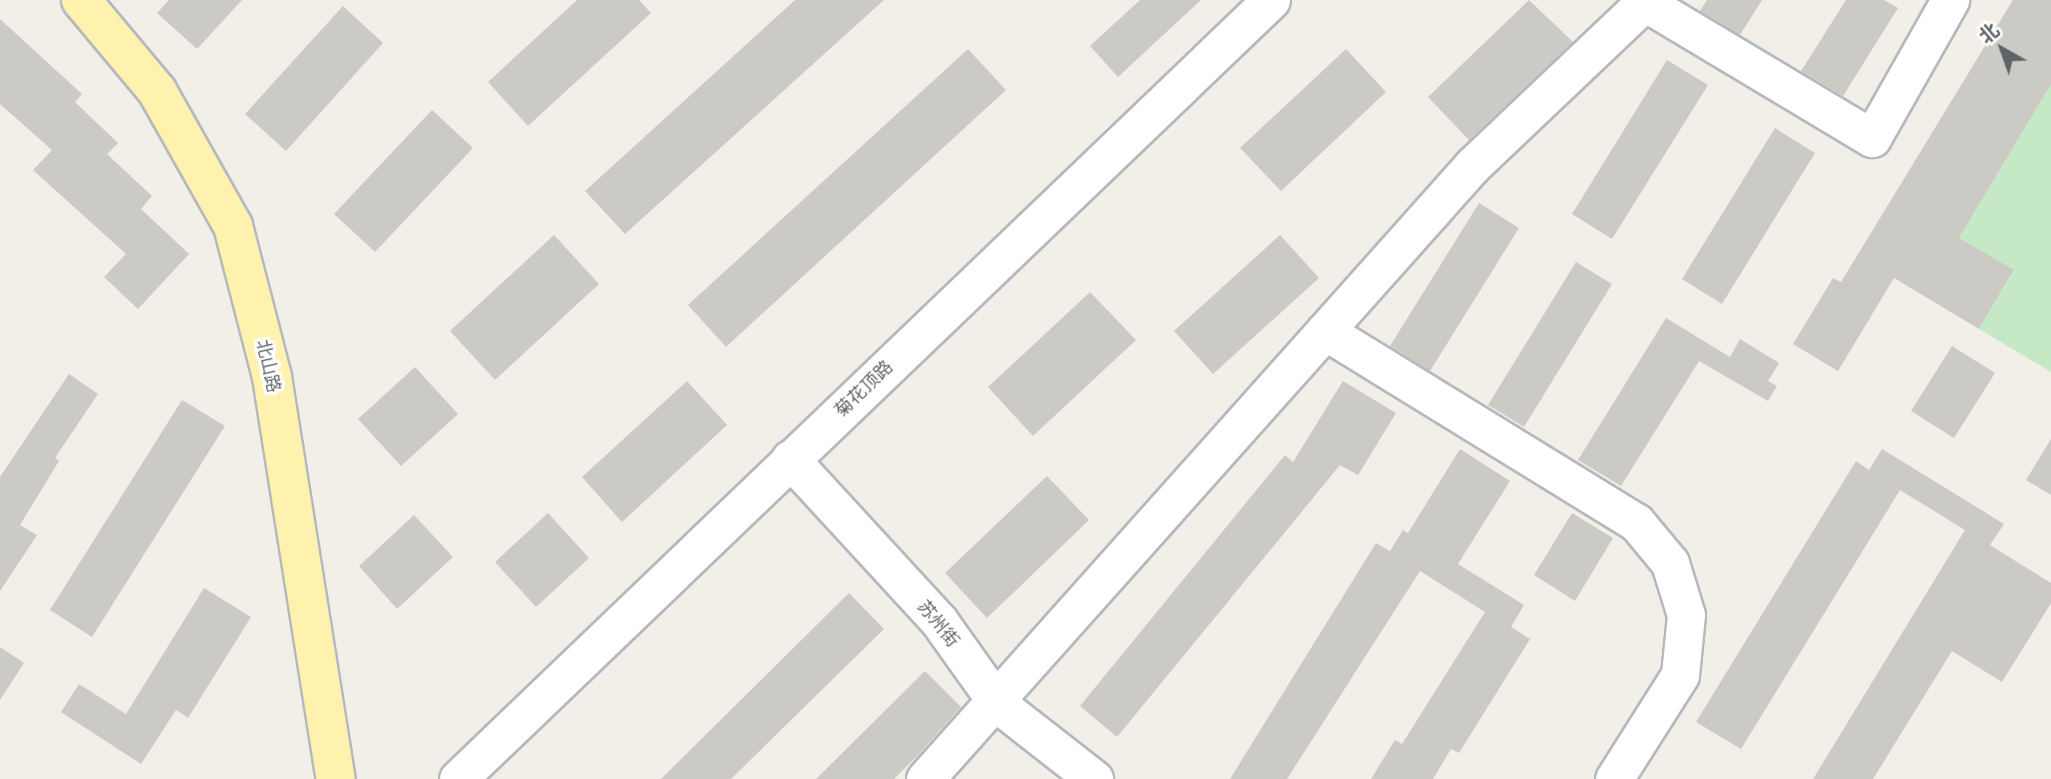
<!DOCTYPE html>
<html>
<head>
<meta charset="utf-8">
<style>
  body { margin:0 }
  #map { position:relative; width:2051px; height:779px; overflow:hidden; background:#f1efe8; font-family:"Asap Condensed","Noto Sans SC",sans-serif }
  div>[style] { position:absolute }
  .green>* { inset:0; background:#c5e8c5 }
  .building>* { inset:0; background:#cccac5 }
  .roads { filter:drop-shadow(2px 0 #b5b8bc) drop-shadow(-2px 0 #b5b8bc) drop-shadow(0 2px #b5b8bc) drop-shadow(0 -2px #b5b8bc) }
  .minor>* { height:37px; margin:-18.5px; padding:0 18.5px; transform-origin:18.5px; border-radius:18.5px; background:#fff }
  .major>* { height:38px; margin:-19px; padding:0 19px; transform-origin:19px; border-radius:19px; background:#fff2af }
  span { translate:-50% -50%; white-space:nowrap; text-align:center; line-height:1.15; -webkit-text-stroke:6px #fff; paint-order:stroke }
  .street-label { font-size:18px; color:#5f6368 }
  .north { position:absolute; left:1967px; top:14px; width:70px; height:70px; -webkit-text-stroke:5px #fff; paint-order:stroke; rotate:320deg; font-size:19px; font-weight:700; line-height:28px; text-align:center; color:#5f6368 }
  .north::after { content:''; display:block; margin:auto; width:24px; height:32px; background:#5f6368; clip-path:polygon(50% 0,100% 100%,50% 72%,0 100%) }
</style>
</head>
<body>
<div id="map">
  <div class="green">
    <i style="clip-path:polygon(2051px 84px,2051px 372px,1979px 329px,2014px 271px,1959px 238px)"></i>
  </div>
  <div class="building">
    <i style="clip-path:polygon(169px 0,242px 0,197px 49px,157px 13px)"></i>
    <i style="clip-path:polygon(577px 0,639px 0,651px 13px,528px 126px,488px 82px)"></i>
    <i style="clip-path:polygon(795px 0,884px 0,625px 234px,585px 191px)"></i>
    <i style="clip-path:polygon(1140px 0,1201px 0,1118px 77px,1090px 46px)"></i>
    <i style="clip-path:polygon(1529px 0,1573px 42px,1469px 140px,1428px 97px)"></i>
    <i style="clip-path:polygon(1707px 0,1762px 0,1740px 35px,1700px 11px)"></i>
    <i style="clip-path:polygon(1846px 0,1884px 0,1898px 8px,1843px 96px,1801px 71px)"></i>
    <i style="clip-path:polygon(2013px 0,2051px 0,2051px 84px,1959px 238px,2014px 270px,1979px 329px,1894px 278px,1838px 371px,1793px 344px,1833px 278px,1841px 282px)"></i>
    <i style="clip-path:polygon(343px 6px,383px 43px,286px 151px,245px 114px)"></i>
    <i style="clip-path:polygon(0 19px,82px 94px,75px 102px,118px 143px,107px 154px,152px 196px,141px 209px,189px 254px,138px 309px,104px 277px,126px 254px,33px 170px,52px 150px,0 104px)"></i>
    <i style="clip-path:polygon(968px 49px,1006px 90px,726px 347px,688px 305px)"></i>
    <i style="clip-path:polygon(1346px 49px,1386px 92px,1281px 191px,1240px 148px)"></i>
    <i style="clip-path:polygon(1667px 60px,1708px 85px,1612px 239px,1572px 214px)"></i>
    <i style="clip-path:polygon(432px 110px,473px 148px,375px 252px,334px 214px)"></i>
    <i style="clip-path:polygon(1775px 128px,1815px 153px,1722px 304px,1682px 279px)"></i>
    <i style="clip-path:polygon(1479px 203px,1519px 228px,1430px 371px,1390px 346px)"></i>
    <i style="clip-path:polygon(554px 235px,599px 284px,495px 380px,450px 331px)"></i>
    <i style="clip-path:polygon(1280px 235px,1319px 278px,1213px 374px,1174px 331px)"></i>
    <i style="clip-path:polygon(1576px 262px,1612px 284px,1524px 427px,1488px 405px)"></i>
    <i style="clip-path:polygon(1090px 292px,1136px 340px,1033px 436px,988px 387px)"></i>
    <i style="clip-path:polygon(1666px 318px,1730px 357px,1740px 339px,1779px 363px,1768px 381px,1777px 386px,1768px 401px,1699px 361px,1621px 486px,1578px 460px)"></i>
    <i style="clip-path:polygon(1952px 346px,1995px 373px,1954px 438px,1911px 411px)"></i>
    <i style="clip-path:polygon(415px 367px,458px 414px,401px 466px,358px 419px)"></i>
    <i style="clip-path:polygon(69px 374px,98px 394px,55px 458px,59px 461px,20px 525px,37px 535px,0 591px,0 477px)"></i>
    <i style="clip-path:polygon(687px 381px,727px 425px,622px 522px,582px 477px)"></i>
    <i style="clip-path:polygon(1343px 381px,1396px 413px,1358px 475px,1340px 465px,1117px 737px,1080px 706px,1285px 455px,1293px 462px)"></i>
    <i style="clip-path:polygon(182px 400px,225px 426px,92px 637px,50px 610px)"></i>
    <i style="clip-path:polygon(2051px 439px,2051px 495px,2026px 480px)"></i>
    <i style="clip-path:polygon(1460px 449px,1510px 481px,1458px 564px,1524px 605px,1511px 627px,1530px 639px,1459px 753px,1451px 749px,1433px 779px,1371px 779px,1395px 740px,1402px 744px,1485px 612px,1420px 571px,1287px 779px,1230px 779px,1376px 543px,1390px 551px,1403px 530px,1408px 533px)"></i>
    <i style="clip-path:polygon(1882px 449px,2004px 524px,1990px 545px,2051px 583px,2051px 603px,2002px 682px,1952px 651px,1873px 779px,1813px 779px,1965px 530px,1900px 490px,1741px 749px,1696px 722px,1856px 461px,1869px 470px)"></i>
    <i style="clip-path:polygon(1047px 476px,1089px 520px,987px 618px,945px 573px)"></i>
    <i style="clip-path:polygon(548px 513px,589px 558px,536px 607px,495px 562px)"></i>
    <i style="clip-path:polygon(1572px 513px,1613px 538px,1575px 601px,1534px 575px)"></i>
    <i style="clip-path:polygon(414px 515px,453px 557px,397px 609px,359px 566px)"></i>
    <i style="clip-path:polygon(204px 588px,251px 617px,188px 718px,176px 710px,141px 764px,61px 712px,79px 684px,126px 714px)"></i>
    <i style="clip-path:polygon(849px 593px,884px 629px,731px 779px,661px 779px)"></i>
    <i style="clip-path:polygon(0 647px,24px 663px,0 700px)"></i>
    <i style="clip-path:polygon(925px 671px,961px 707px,919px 754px,894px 779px,816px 779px)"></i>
  </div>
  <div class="roads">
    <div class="minor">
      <i style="left:1641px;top:0;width:269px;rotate:30.9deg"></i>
      <i style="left:1872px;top:138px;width:159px;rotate:-60.5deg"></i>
      <i style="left:1325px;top:331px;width:365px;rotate:31.6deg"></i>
      <i style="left:1636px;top:522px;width:53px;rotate:50.3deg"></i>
      <i style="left:1670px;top:563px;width:54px;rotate:72.9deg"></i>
      <i style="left:1686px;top:615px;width:60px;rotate:95.7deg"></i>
      <i style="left:1680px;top:675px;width:123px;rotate:122.4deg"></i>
      <i style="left:790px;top:459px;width:220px;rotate:47.4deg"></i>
      <i style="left:939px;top:621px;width:102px;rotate:54.6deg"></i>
      <i style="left:998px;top:704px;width:122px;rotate:38deg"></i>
      <i style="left:458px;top:779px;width:1126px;rotate:-43.78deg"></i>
      <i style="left:925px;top:779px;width:823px;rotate:-48.25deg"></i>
      <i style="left:1473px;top:165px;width:237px;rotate:-43.5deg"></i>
    </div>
    <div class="major">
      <i style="left:81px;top:0;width:119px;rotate:50.1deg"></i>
      <i style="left:157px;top:91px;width:155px;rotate:60.6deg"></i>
      <i style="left:233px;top:226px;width:156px;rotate:75.5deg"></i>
      <i style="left:272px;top:377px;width:407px;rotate:81deg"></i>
    </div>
  </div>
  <div class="street-label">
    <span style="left:268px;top:366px;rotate:77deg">北山路</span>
    <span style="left:864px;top:389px;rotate:-44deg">菊花顶路</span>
    <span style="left:938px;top:624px;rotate:51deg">苏州街</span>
  </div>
  <div class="north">北</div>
</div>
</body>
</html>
